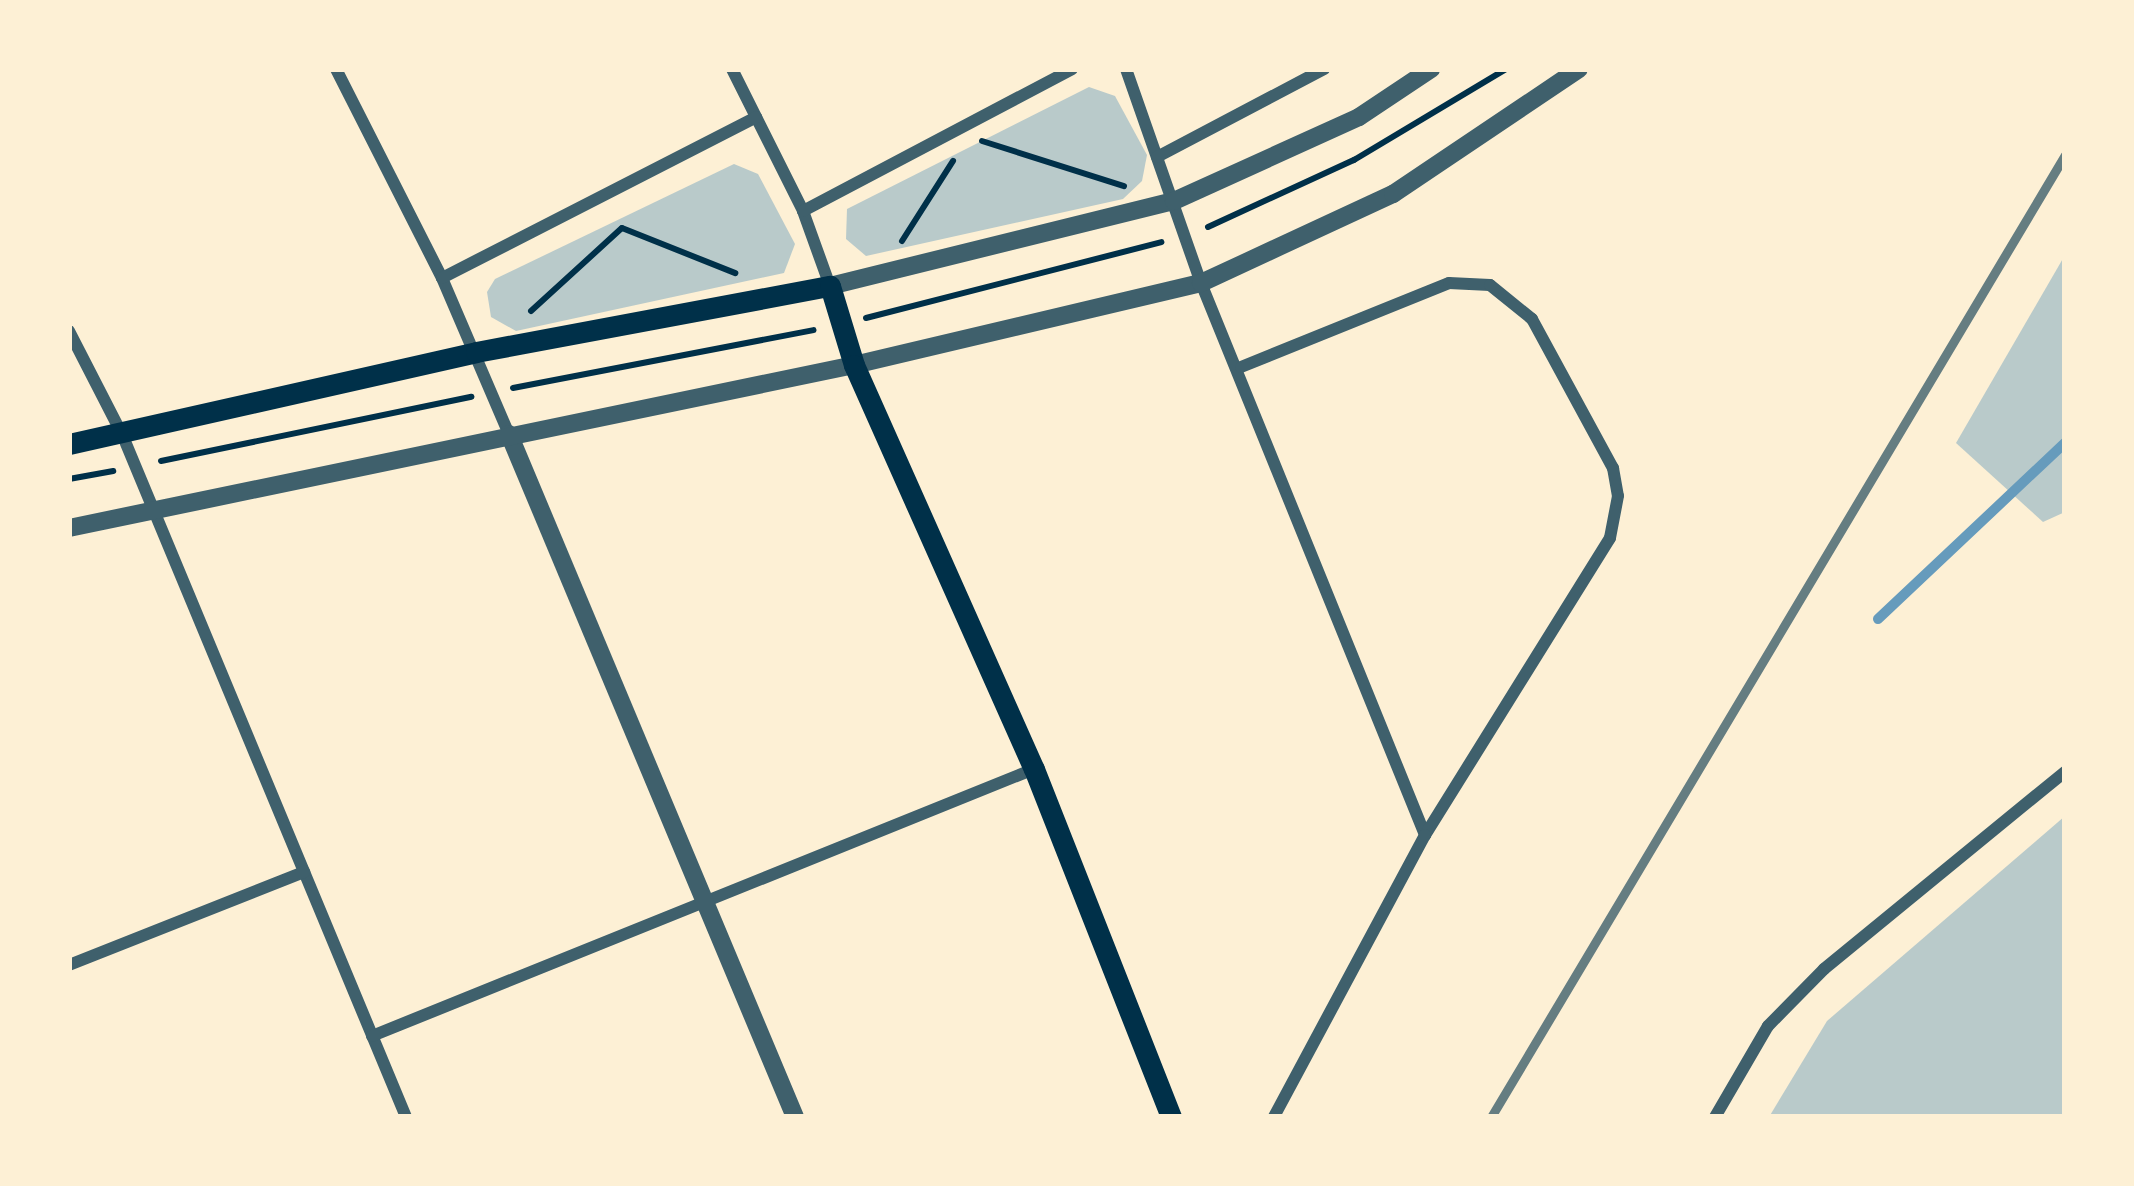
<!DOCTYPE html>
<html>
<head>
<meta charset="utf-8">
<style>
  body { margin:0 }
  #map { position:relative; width:2134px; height:1186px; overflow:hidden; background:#fdf0d5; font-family:Rubik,sans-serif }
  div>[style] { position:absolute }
  .green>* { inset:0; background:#b9caca }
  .stream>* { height:10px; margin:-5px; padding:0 5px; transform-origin:5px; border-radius:5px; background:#669bbc }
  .path>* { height:6px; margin:-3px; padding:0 3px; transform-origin:3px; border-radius:3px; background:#003049 }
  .minor>* { height:12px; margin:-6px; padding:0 6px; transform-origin:6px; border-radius:6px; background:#3f606c }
  .tertiary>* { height:18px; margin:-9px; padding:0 9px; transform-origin:9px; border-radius:9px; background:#3f606c }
  .secondary>* { height:21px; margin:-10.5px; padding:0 10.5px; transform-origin:10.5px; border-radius:10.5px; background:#003049 }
  .rail>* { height:9px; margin:-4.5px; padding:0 4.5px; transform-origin:4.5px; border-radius:4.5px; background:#657d81 }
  span { translate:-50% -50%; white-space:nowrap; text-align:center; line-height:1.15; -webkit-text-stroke:12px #fdf0d5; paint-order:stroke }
  .frame { position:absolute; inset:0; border:72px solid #fdf0d5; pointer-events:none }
</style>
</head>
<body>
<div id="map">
  <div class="green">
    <i style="clip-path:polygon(1089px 87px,1115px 96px,1147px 155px,1142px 181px,1123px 199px,866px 256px,846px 239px,847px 209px)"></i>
    <i style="clip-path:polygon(734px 164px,758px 174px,795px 244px,784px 273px,516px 331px,491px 317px,487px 292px,495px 279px)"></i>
    <i style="clip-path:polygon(2065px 255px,2065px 512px,2043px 522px,1956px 443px)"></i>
    <i style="clip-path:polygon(2065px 816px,2065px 1117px,1769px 1117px,1827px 1021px)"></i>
  </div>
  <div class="stream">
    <i style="left:1878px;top:619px;width:257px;rotate:-43.3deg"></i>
  </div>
  <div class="path">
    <i style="left:982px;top:141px;width:149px;rotate:17.6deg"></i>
    <i style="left:1208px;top:227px;width:161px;rotate:-24.7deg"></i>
    <i style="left:1354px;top:160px;width:177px;rotate:-30.9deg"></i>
    <i style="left:902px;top:241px;width:95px;rotate:-57.5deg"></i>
    <i style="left:531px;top:311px;width:123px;rotate:-42.4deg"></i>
    <i style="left:622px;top:228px;width:122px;rotate:21.7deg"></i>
    <i style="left:866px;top:318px;width:305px;rotate:-14.4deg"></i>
    <i style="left:513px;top:388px;width:306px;rotate:-10.9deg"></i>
    <i style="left:161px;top:461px;width:317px;rotate:-11.7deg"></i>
    <i style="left:69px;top:479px;width:45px;rotate:-10.3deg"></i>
  </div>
  <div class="minor">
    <i style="left:336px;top:69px;width:234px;rotate:63.1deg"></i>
    <i style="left:442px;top:278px;width:170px;rotate:66.8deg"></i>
    <i style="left:732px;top:69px;width:159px;rotate:63.4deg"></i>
    <i style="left:803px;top:211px;width:80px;rotate:70.2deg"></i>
    <i style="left:1126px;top:69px;width:227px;rotate:70.7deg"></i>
    <i style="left:1201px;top:283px;width:596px;rotate:67.91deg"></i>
    <i style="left:1157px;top:157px;width:189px;rotate:-27.8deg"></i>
    <i style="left:803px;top:211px;width:304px;rotate:-27.8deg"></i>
    <i style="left:442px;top:278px;width:353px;rotate:-27.1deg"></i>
    <i style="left:69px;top:331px;width:116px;rotate:62.8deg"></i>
    <i style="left:122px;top:434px;width:740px;rotate:67.42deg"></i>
    <i style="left:1241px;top:367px;width:224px;rotate:-22deg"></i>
    <i style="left:1449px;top:283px;width:41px;rotate:2.8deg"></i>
    <i style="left:1490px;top:285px;width:54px;rotate:39deg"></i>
    <i style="left:1532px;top:319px;width:170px;rotate:61.5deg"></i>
    <i style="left:1613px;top:468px;width:28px;rotate:80deg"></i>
    <i style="left:1618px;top:496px;width:43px;rotate:100.8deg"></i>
    <i style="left:1610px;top:538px;width:350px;rotate:121.9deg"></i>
    <i style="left:1425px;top:835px;width:320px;rotate:118.2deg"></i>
    <i style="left:69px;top:965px;width:253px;rotate:-21.6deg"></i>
    <i style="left:372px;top:1036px;width:714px;rotate:-21.97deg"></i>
    <i style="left:1715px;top:1117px;width:105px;rotate:-59.8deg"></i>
    <i style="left:1768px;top:1026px;width:80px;rotate:-45.5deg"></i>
    <i style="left:1824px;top:969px;width:311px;rotate:-39.3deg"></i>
  </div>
  <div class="tertiary">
    <i style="left:830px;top:286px;width:354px;rotate:-13.9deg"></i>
    <i style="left:1174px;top:201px;width:203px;rotate:-24.4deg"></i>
    <i style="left:1359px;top:117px;width:87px;rotate:-33.7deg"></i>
    <i style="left:509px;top:434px;width:740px;rotate:67.28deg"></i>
    <i style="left:69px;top:528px;width:802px;rotate:-11.73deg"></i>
    <i style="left:854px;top:365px;width:357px;rotate:-13.3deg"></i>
    <i style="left:1201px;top:283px;width:212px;rotate:-24.9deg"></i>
    <i style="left:1393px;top:194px;width:224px;rotate:-33.9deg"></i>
  </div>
  <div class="secondary">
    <i style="left:69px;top:444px;width:417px;rotate:-12.7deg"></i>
    <i style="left:476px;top:352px;width:360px;rotate:-10.6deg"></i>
    <i style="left:830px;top:286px;width:83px;rotate:73.1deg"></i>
    <i style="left:854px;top:365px;width:442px;rotate:66deg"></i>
    <i style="left:1034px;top:769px;width:374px;rotate:68.5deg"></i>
  </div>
  <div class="rail">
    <i style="left:1491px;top:1117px;width:1120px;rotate:-59.18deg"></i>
  </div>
  <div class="frame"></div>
</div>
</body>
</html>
